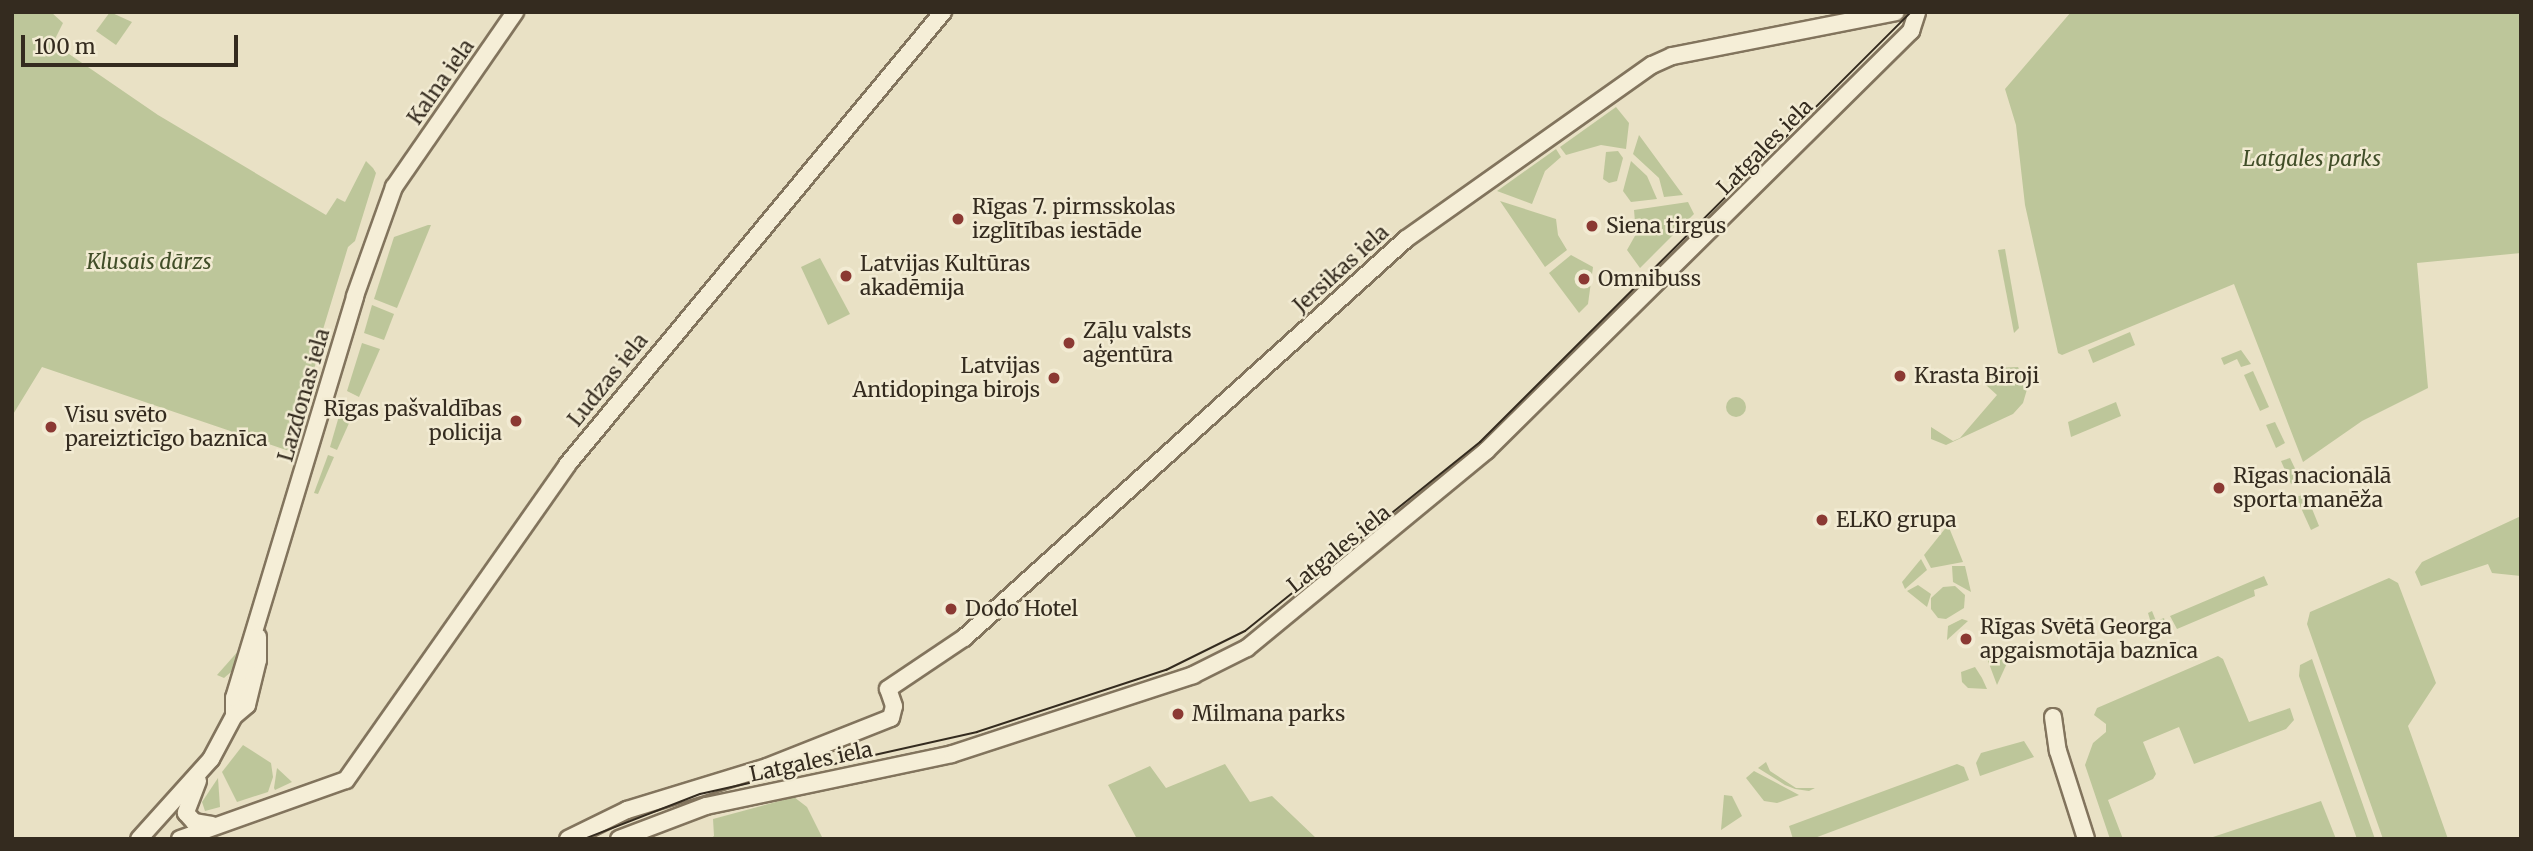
<!DOCTYPE html>
<html>
<head>
<meta charset="utf-8">
<style>
  body { margin:0 }
  #map { position:relative; width:2533px; height:851px; overflow:hidden; background:#e9e1c5; font-family:Merriweather,serif }
  div>[style] { position:absolute }
  .green>* { inset:0; background:#bdc69a }
  .round { border-radius:50% }
  .roads { filter:drop-shadow(2px 0 #82745d) drop-shadow(-2px 0 #82745d) drop-shadow(0 2px #82745d) drop-shadow(0 -2px #82745d) }
  .tertiary>* { height:16px; margin:-8px; padding:0 8px; transform-origin:8px; border-radius:8px; background:#f5eed7 }
  .tram>* { height:2px; margin:-1px; padding:0 1px; transform-origin:1px; border-radius:1px; background:#342b1f }
  .dots>* { width:19px; height:19px; translate:-50% -50%; box-sizing:border-box; border:4px solid #f2ebd3; border-radius:50% }
  span { translate:-50% -50%; white-space:nowrap; text-align:center; line-height:1.15; -webkit-text-stroke:5px #f2ebd3; paint-order:stroke }
  .street-label { font-size:21px; color:#342b1f }
  .park-label { font-size:21px; color:#414e28; font-style:italic }
  .poi-label { font-size:21px; color:#342b1f }
  .left { translate:0 -50%; text-align:left }
  .right { translate:-100% -50%; text-align:right }
  .frame { position:absolute; inset:0; border:14px solid #342b1f; pointer-events:none }
  .scale { position:absolute; left:21px; top:35px; width:217px; height:32px; box-sizing:border-box; border:4px solid #342b1f; border-top:0; padding-left:9px; font-size:21px; line-height:24px; white-space:nowrap; color:#342b1f; -webkit-text-stroke:5px #f2ebd3; paint-order:stroke }
</style>
</head>
<body>
<div id="map">
  <div class="green">
    <i style="clip-path:polygon(12px 12px,51px 12px,63px 23px,53px 43px,158px 115px,326px 215px,337px 198px,345px 202px,366px 161px,373px 168px,376px 173px,355px 241px,348px 247px,318px 346px,313px 380px,292px 452px,42px 367px,12px 416px)"></i>
    <i style="clip-path:polygon(110px 12px,132px 22px,116px 45px,96px 31px)"></i>
    <i style="clip-path:polygon(2071px 12px,2521px 12px,2521px 253px,2417px 263px,2428px 388px,2362px 421px,2303px 462px,2234px 284px,2062px 355px,2058px 353px,2025px 205px,2016px 125px,2005px 89px)"></i>
    <i style="clip-path:polygon(1616px 107px,1629px 123px,1626px 149px,1601px 145px,1566px 155px,1560px 147px)"></i>
    <i style="clip-path:polygon(1639px 135px,1683px 195px,1664px 197px,1659px 178px,1633px 154px)"></i>
    <i style="clip-path:polygon(1556px 149px,1561px 157px,1545px 171px,1532px 204px,1497px 191px)"></i>
    <i style="clip-path:polygon(1618px 151px,1623px 158px,1617px 181px,1609px 183px,1603px 179px,1606px 152px)"></i>
    <i style="clip-path:polygon(1631px 161px,1647px 176px,1657px 199px,1631px 202px,1623px 191px)"></i>
    <i style="clip-path:polygon(1500px 201px,1556px 219px,1558px 235px,1567px 250px,1545px 267px)"></i>
    <i style="clip-path:polygon(1688px 202px,1694px 214px,1640px 268px,1627px 250px,1636px 234px,1634px 210px)"></i>
    <i style="clip-path:polygon(428px 225px,431px 225px,397px 308px,374px 299px,394px 237px)"></i>
    <i style="clip-path:polygon(2005px 249px,2019px 328px,2014px 333px,1998px 250px)"></i>
    <i style="clip-path:polygon(1571px 255px,1593px 267px,1588px 304px,1579px 313px,1549px 273px)"></i>
    <i style="clip-path:polygon(820px 258px,850px 314px,828px 325px,801px 267px)"></i>
    <i style="clip-path:polygon(372px 305px,394px 314px,384px 340px,364px 333px)"></i>
    <i style="clip-path:polygon(2130px 332px,2135px 345px,2093px 363px,2088px 350px)"></i>
    <i style="clip-path:polygon(362px 343px,380px 349px,359px 397px,347px 391px)"></i>
    <i style="clip-path:polygon(2241px 350px,2251px 364px,2241px 367px,2237px 359px,2224px 365px,2221px 358px)"></i>
    <i style="clip-path:polygon(2018px 367px,2028px 386px,2023px 403px,2013px 414px,1946px 445px,1931px 439px,1931px 427px,1953px 441px,1960px 438px,1997px 395px,1986px 385px,1995px 368px)"></i>
    <i style="clip-path:polygon(2253px 371px,2269px 407px,2260px 411px,2244px 375px)"></i>
    <i class="round" style="left:1726px;top:397px;width:20px;height:20px"></i>
    <i style="clip-path:polygon(2116px 402px,2121px 416px,2071px 437px,2068px 422px)"></i>
    <i style="clip-path:polygon(339px 416px,350px 421px,337px 450px,330px 447px)"></i>
    <i style="clip-path:polygon(2275px 422px,2285px 443px,2276px 448px,2266px 425px)"></i>
    <i style="clip-path:polygon(328px 455px,334px 457px,318px 494px,314px 493px)"></i>
    <i style="clip-path:polygon(2290px 458px,2300px 479px,2291px 484px,2281px 461px)"></i>
    <i style="clip-path:polygon(2306px 494px,2319px 526px,2311px 530px,2296px 497px)"></i>
    <i style="clip-path:polygon(2521px 516px,2521px 576px,2492px 573px,2488px 564px,2421px 586px,2415px 572px,2422px 562px)"></i>
    <i style="clip-path:polygon(1948px 525px,1963px 562px,1931px 568px,1924px 555px)"></i>
    <i style="clip-path:polygon(1921px 559px,1927px 570px,1905px 589px,1902px 582px)"></i>
    <i style="clip-path:polygon(1952px 566px,1965px 566px,1971px 592px,1953px 582px)"></i>
    <i style="clip-path:polygon(2264px 576px,2268px 585px,2254px 590px,2255px 596px,2177px 629px,2170px 616px)"></i>
    <i style="clip-path:polygon(2389px 578px,2398px 583px,2436px 683px,2408px 726px,2448px 839px,2383px 839px,2307px 624px,2310px 612px)"></i>
    <i style="clip-path:polygon(1918px 585px,1931px 594px,1927px 607px,1907px 591px)"></i>
    <i style="clip-path:polygon(1955px 586px,1965px 595px,1964px 608px,1946px 619px,1938px 618px,1931px 609px,1931px 598px,1943px 587px)"></i>
    <i style="clip-path:polygon(2152px 611px,2156px 621px,2164px 618px,2168px 633px,2154px 633px,2148px 613px)"></i>
    <i style="clip-path:polygon(1962px 619px,1968px 621px,1947px 640px,1948px 626px)"></i>
    <i style="clip-path:polygon(240px 649px,231px 672px,224px 678px,217px 675px)"></i>
    <i style="clip-path:polygon(1995px 651px,2008px 661px,1997px 685px,1988px 661px)"></i>
    <i style="clip-path:polygon(2218px 656px,2223px 659px,2249px 722px,2290px 708px,2294px 720px,2286px 729px,2194px 764px,2179px 727px,2143px 742px,2156px 774px,2153px 779px,2108px 800px,2123px 839px,2110px 839px,2085px 765px,2093px 743px,2106px 732px,2106px 724px,2094px 715px,2097px 708px)"></i>
    <i style="clip-path:polygon(2312px 659px,2338px 734px,2375px 839px,2357px 839px,2299px 676px,2300px 665px)"></i>
    <i style="clip-path:polygon(1975px 667px,1982px 678px,1987px 689px,1968px 688px,1962px 682px,1961px 672px)"></i>
    <i style="clip-path:polygon(2024px 741px,2034px 757px,1980px 776px,1976px 763px,1981px 753px)"></i>
    <i style="clip-path:polygon(243px 745px,271px 763px,273px 777px,268px 792px,237px 802px,222px 772px)"></i>
    <i style="clip-path:polygon(1766px 762px,1770px 771px,1796px 788px,1815px 788px,1809px 791px,1795px 789px,1785px 785px,1758px 768px)"></i>
    <i style="clip-path:polygon(1225px 764px,1250px 802px,1272px 796px,1317px 839px,1137px 839px,1108px 785px,1150px 766px,1166px 788px)"></i>
    <i style="clip-path:polygon(1957px 764px,1964px 767px,1969px 780px,1812px 839px,1793px 839px,1789px 826px)"></i>
    <i style="clip-path:polygon(277px 768px,292px 782px,275px 790px,274px 788px)"></i>
    <i style="clip-path:polygon(1754px 771px,1799px 795px,1777px 803px,1764px 801px,1746px 778px)"></i>
    <i style="clip-path:polygon(218px 778px,220px 807px,205px 811px,202px 802px)"></i>
    <i style="clip-path:polygon(1724px 795px,1732px 796px,1742px 816px,1721px 830px)"></i>
    <i style="clip-path:polygon(794px 797px,807px 807px,823px 839px,710px 839px,714px 836px,713px 819px)"></i>
    <i style="clip-path:polygon(2321px 801px,2336px 839px,2207px 839px)"></i>
  </div>
  <div class="roads">
    <div class="tertiary">
      <i style="left:234px;top:716px;width:18px;rotate:-90deg"></i>
      <i style="left:234px;top:698px;width:420px;rotate:-73.2deg"></i>
      <i style="left:355px;top:296px;width:116px;rotate:-70.3deg"></i>
      <i style="left:394px;top:187px;width:213px;rotate:-55.3deg"></i>
      <i style="left:2053px;top:717px;width:34px;rotate:82deg"></i>
      <i style="left:2058px;top:751px;width:92px;rotate:72.3deg"></i>
      <i style="left:198px;top:781px;width:34px;rotate:111deg"></i>
      <i style="left:186px;top:813px;width:12px;rotate:48deg"></i>
      <i style="left:194px;top:822px;width:18px;rotate:9deg"></i>
      <i style="left:139px;top:839px;width:108px;rotate:-48deg"></i>
      <i style="left:211px;top:759px;width:49px;rotate:-61.9deg"></i>
      <i style="left:234px;top:716px;width:17px;rotate:-40deg"></i>
      <i style="left:247px;top:705px;width:46px;rotate:-76.3deg"></i>
      <i style="left:258px;top:660px;width:23px;rotate:-90deg"></i>
      <i style="left:180px;top:839px;width:176px;rotate:-19.6deg"></i>
      <i style="left:346px;top:780px;width:385px;rotate:-54.9deg"></i>
      <i style="left:567px;top:465px;width:589px;rotate:-50.31deg"></i>
      <i style="left:568px;top:839px;width:66px;rotate:-26.2deg"></i>
      <i style="left:627px;top:810px;width:146px;rotate:-17.1deg"></i>
      <i style="left:767px;top:767px;width:133px;rotate:-21.6deg"></i>
      <i style="left:891px;top:718px;width:12px;rotate:-76deg"></i>
      <i style="left:894px;top:706px;width:18px;rotate:-109deg"></i>
      <i style="left:888px;top:689px;width:92px;rotate:-33.9deg"></i>
      <i style="left:964px;top:638px;width:595px;rotate:-42.07deg"></i>
      <i style="left:1406px;top:239px;width:301px;rotate:-35.3deg"></i>
      <i style="left:1652px;top:65px;width:22px;rotate:-24deg"></i>
      <i style="left:1672px;top:56px;width:228px;rotate:-11.1deg"></i>
      <i style="left:619px;top:839px;width:93px;rotate:-20.8deg"></i>
      <i style="left:706px;top:806px;width:251px;rotate:-11.9deg"></i>
      <i style="left:952px;top:754px;width:254px;rotate:-18.1deg"></i>
      <i style="left:1193px;top:675px;width:60px;rotate:-26.6deg"></i>
      <i style="left:1247px;top:648px;width:310px;rotate:-39.5deg"></i>
      <i style="left:1486px;top:451px;width:598px;rotate:-44.66deg"></i>
      <i style="left:1911px;top:31px;width:20px;rotate:-72deg"></i>
    </div>
  </div>
  <div class="tram">
    <i style="left:584px;top:839px;width:124px;rotate:-21.2deg"></i>
    <i style="left:700px;top:794px;width:284px;rotate:-12.6deg"></i>
    <i style="left:977px;top:732px;width:199px;rotate:-18.2deg"></i>
    <i style="left:1166px;top:670px;width:88px;rotate:-26.3deg"></i>
    <i style="left:1245px;top:631px;width:302px;rotate:-38.8deg"></i>
    <i style="left:1480px;top:442px;width:609px;rotate:-44.93deg"></i>
  </div>
  <div class="dots">
    <i style="left:958px;top:219px;background:#8b3933"></i>
    <i style="left:1592px;top:226px;background:#8b3933"></i>
    <i style="left:846px;top:276px;background:#8b3933"></i>
    <i style="left:1584px;top:279px;background:#8b3933"></i>
    <i style="left:1069px;top:343px;background:#8b3933"></i>
    <i style="left:1900px;top:376px;background:#8b3933"></i>
    <i style="left:1054px;top:378px;background:#8b3933"></i>
    <i style="left:516px;top:421px;background:#8b3933"></i>
    <i style="left:51px;top:427px;background:#8b3933"></i>
    <i style="left:2219px;top:488px;background:#8b3933"></i>
    <i style="left:1822px;top:520px;background:#8b3933"></i>
    <i style="left:951px;top:609px;background:#8b3933"></i>
    <i style="left:1966px;top:639px;background:#8b3933"></i>
    <i style="left:1178px;top:714px;background:#8b3933"></i>
  </div>
  <div class="street-label">
    <span style="left:441px;top:82px;rotate:-55deg">Kalna iela</span>
    <span style="left:1765px;top:147px;rotate:-45deg">Latgales iela</span>
    <span style="left:1341px;top:269px;rotate:-42deg">Jersikas iela</span>
    <span style="left:608px;top:380px;rotate:-51deg">Ludzas iela</span>
    <span style="left:304px;top:395px;rotate:-74deg">Lazdonas iela</span>
    <span style="left:1339px;top:549px;rotate:-39deg">Latgales iela</span>
    <span style="left:811px;top:762px;rotate:-12deg">Latgales iela</span>
  </div>
  <div class="park-label">
    <span style="left:2312px;top:159px">Latgales parks</span>
    <span style="left:149px;top:262px">Klusais dārzs</span>
  </div>
  <div class="poi-label">
    <span class="left" style="left:972px;top:219px">Rīgas 7. pirmsskolas<br>izglītības iestāde</span>
    <span class="left" style="left:1606px;top:226px">Siena tirgus</span>
    <span class="left" style="left:860px;top:276px">Latvijas Kultūras<br>akadēmija</span>
    <span class="left" style="left:1598px;top:279px">Omnibuss</span>
    <span class="left" style="left:1083px;top:343px">Zāļu valsts<br>aģentūra</span>
    <span class="right" style="left:1040px;top:378px">Latvijas<br>Antidopinga birojs</span>
    <span class="left" style="left:1914px;top:376px">Krasta Biroji</span>
    <span class="right" style="left:502px;top:421px">Rīgas pašvaldības<br>policija</span>
    <span class="left" style="left:65px;top:427px">Visu svēto<br>pareizticīgo baznīca</span>
    <span class="left" style="left:2233px;top:488px">Rīgas nacionālā<br>sporta manēža</span>
    <span class="left" style="left:1836px;top:520px">ELKO grupa</span>
    <span class="left" style="left:965px;top:609px">Dodo Hotel</span>
    <span class="left" style="left:1980px;top:639px">Rīgas Svētā Georga<br>apgaismotāja baznīca</span>
    <span class="left" style="left:1192px;top:714px">Milmana parks</span>
  </div>
  <div class="frame"></div>
  <div class="scale">100 m</div>
</div>
</body>
</html>
